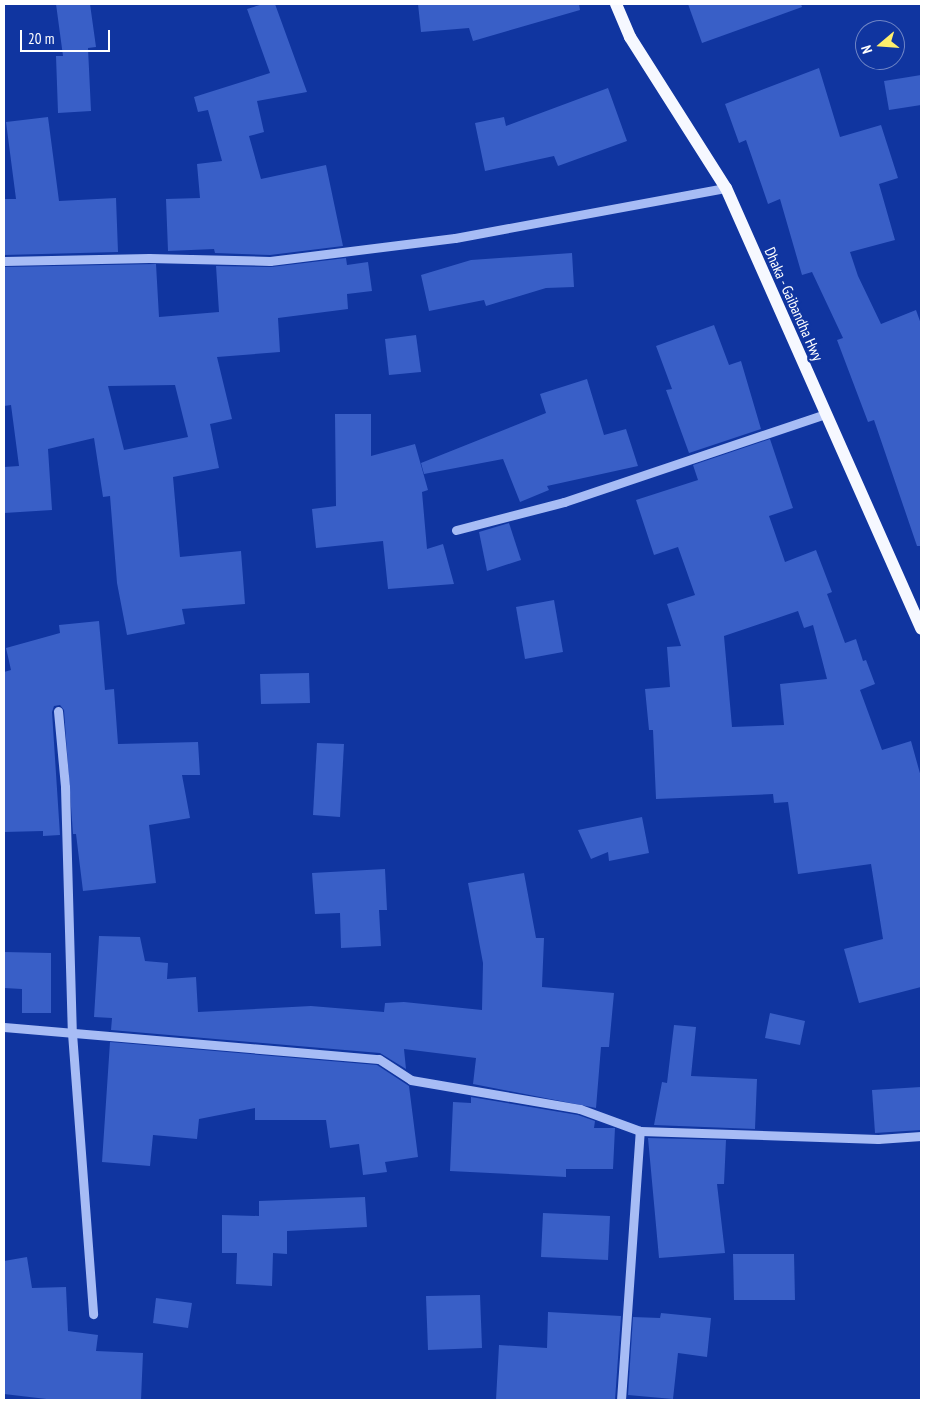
<!DOCTYPE html>
<html>
<head>
<meta charset="utf-8">
<style>
  body { margin:0 }
  #map { position:relative; width:925px; height:1404px; overflow:hidden; background:#1035a0; font-family:"PT Sans Narrow",sans-serif }
  div>[style] { position:absolute }
  .building>* { inset:0; background:#395fc7 }
  .minor>* { height:9px; margin:-4.5px; padding:0 4.5px; transform-origin:4.5px; border-radius:4.5px; background:#a7bcf5 }
  .major>* { height:12px; margin:-6px; padding:0 6px; transform-origin:6px; border-radius:6px; background:#f6f8ff }
  span { translate:-50% -50%; white-space:nowrap; text-align:center; line-height:1.15; -webkit-text-stroke:4.5px #1035a0; paint-order:stroke }
  .street-label { font-size:15px; color:#fff }
  .frame { position:absolute; inset:0; border:5px solid #fff; pointer-events:none }
  .north { position:absolute; left:855px; top:20px; width:50px; height:50px; box-sizing:border-box; background:#1035a0; border:1px solid #7086c6; border-radius:50%; rotate:252deg; font-size:14px; font-weight:700; line-height:20px; text-align:center; color:#fff }
  .north::after { content:''; display:block; margin:auto; width:18px; height:22px; background:#ffef6c; clip-path:polygon(50% 0,100% 100%,50% 72%,0 100%) }
  .scale { position:absolute; left:20px; top:30px; width:90px; height:22px; box-sizing:border-box; border:2px solid #fff; border-top:0; padding-left:6px; font-size:15px; line-height:18px; white-space:nowrap; color:#fff; -webkit-text-stroke:4px #1035a0; paint-order:stroke }
</style>
</head>
<body>
<div id="map">
  <div class="building">
    <i style="clip-path:polygon(56px 4px,90px 4px,96px 47px,88px 48px,91px 111px,58px 113px,56px 56px,63px 56px)"></i>
    <i style="clip-path:polygon(263px 4px,275px 4px,307px 92px,257px 101px,264px 132px,249px 136px,261px 179px,326px 165px,343px 246px,270px 255px,215px 253px,214px 249px,168px 251px,166px 199px,200px 198px,197px 164px,222px 161px,208px 110px,198px 112px,194px 97px,270px 73px,247px 9px)"></i>
    <i style="clip-path:polygon(418px 4px,579px 4px,580px 10px,473px 41px,469px 28px,421px 32px)"></i>
    <i style="clip-path:polygon(688px 4px,801px 4px,802px 7px,702px 43px)"></i>
    <i style="clip-path:polygon(819px 68px,840px 137px,881px 125px,898px 178px,879px 184px,895px 240px,850px 252px,858px 276px,881px 324px,916px 310px,921px 324px,921px 546px,917px 546px,874px 420px,868px 422px,837px 340px,843px 338px,812px 272px,802px 275px,780px 199px,768px 204px,746px 140px,739px 143px,725px 104px)"></i>
    <i style="clip-path:polygon(921px 75px,921px 105px,889px 110px,884px 81px)"></i>
    <i style="clip-path:polygon(608px 88px,627px 141px,558px 166px,554px 156px,485px 171px,475px 123px,504px 117px,506px 126px)"></i>
    <i style="clip-path:polygon(48px 117px,59px 201px,116px 198px,118px 252px,4px 255px,4px 199px,16px 199px,6px 122px)"></i>
    <i style="clip-path:polygon(572px 253px,574px 287px,546px 288px,486px 306px,484px 300px,429px 311px,421px 275px,471px 260px)"></i>
    <i style="clip-path:polygon(evenodd,346px 258px,347px 265px,368px 262px,372px 291px,347px 294px,348px 309px,278px 318px,280px 352px,217px 357px,232px 419px,210px 424px,219px 468px,173px 477px,180px 557px,241px 551px,245px 604px,182px 609px,185px 624px,127px 635px,117px 583px,110px 496px,103px 497px,94px 438px,48px 449px,52px 510px,4px 513px,4px 467px,19px 466px,11px 405px,4px 406px,4px 267px,156px 264px,159px 317px,219px 312px,216px 266px,271px 267px,346px 258px,175px 385px,188px 437px,124px 450px,108px 386px,175px 385px)"></i>
    <i style="clip-path:polygon(714px 325px,729px 365px,741px 361px,761px 429px,689px 453px,666px 390px,672px 389px,656px 346px)"></i>
    <i style="clip-path:polygon(416px 335px,421px 372px,389px 375px,385px 339px)"></i>
    <i style="clip-path:polygon(587px 379px,604px 435px,626px 429px,638px 466px,547px 486px,549px 490px,520px 502px,503px 459px,424px 474px,421px 463px,546px 413px,540px 394px)"></i>
    <i style="clip-path:polygon(335px 414px,371px 414px,371px 456px,415px 444px,428px 490px,422px 492px,427px 549px,443px 544px,454px 584px,388px 589px,383px 541px,316px 548px,312px 509px,336px 506px)"></i>
    <i style="clip-path:polygon(evenodd,770px 439px,793px 508px,769px 516px,785px 562px,816px 550px,832px 592px,827px 594px,845px 643px,856px 639px,863px 661px,866px 660px,875px 684px,860px 690px,882px 750px,911px 741px,921px 777px,921px 987px,859px 1003px,844px 949px,883px 939px,871px 864px,798px 874px,788px 802px,774px 803px,773px 794px,656px 799px,653px 730px,649px 730px,645px 689px,670px 687px,667px 647px,681px 646px,667px 604px,695px 595px,678px 547px,654px 555px,636px 500px,698px 480px,693px 465px,770px 439px,798px 611px,804px 628px,813px 625px,827px 679px,780px 684px,784px 725px,732px 727px,724px 636px,798px 611px)"></i>
    <i style="clip-path:polygon(509px 523px,521px 560px,487px 571px,479px 532px)"></i>
    <i style="clip-path:polygon(554px 600px,563px 652px,525px 659px,516px 607px)"></i>
    <i style="clip-path:polygon(99px 621px,105px 690px,114px 689px,118px 744px,198px 742px,200px 775px,182px 775px,190px 818px,149px 825px,156px 883px,83px 891px,76px 834px,73px 834px,64px 710px,60px 705px,54px 706px,52px 712px,60px 835px,43px 836px,43px 831px,4px 832px,4px 672px,11px 670px,6px 648px,60px 633px,59px 625px)"></i>
    <i style="clip-path:polygon(309px 673px,310px 703px,261px 704px,260px 674px)"></i>
    <i style="clip-path:polygon(317px 743px,344px 744px,340px 817px,313px 815px)"></i>
    <i style="clip-path:polygon(642px 817px,649px 853px,609px 861px,608px 852px,591px 859px,578px 830px)"></i>
    <i style="clip-path:polygon(385px 869px,387px 910px,379px 910px,381px 946px,341px 948px,340px 913px,315px 914px,312px 873px)"></i>
    <i style="clip-path:polygon(524px 873px,536px 938px,544px 938px,542px 987px,614px 993px,609px 1047px,601px 1047px,596px 1108px,473px 1084px,476px 1058px,404px 1049px,406px 1069px,380px 1053px,111px 1030px,112px 1018px,94px 1017px,99px 936px,140px 937px,145px 961px,168px 963px,167px 979px,196px 977px,198px 1012px,311px 1006px,384px 1012px,385px 1003px,404px 1002px,482px 1010px,483px 963px,468px 883px)"></i>
    <i style="clip-path:polygon(4px 952px,51px 953px,51px 1013px,22px 1013px,22px 989px,4px 988px)"></i>
    <i style="clip-path:polygon(770px 1013px,805px 1021px,800px 1045px,765px 1038px)"></i>
    <i style="clip-path:polygon(674px 1025px,696px 1027px,691px 1076px,757px 1079px,755px 1129px,654px 1125px,662px 1082px,667px 1083px)"></i>
    <i style="clip-path:polygon(110px 1042px,377px 1065px,409px 1086px,418px 1157px,385px 1162px,387px 1172px,363px 1175px,359px 1144px,330px 1148px,326px 1120px,255px 1120px,255px 1108px,199px 1119px,197px 1139px,153px 1135px,150px 1166px,102px 1162px)"></i>
    <i style="clip-path:polygon(921px 1087px,921px 1130px,875px 1133px,872px 1090px)"></i>
    <i style="clip-path:polygon(471px 1097px,578px 1115px,595px 1121px,594px 1128px,615px 1128px,613px 1169px,566px 1169px,566px 1177px,450px 1171px,453px 1102px,471px 1103px)"></i>
    <i style="clip-path:polygon(648px 1138px,726px 1140px,724px 1184px,717px 1184px,725px 1253px,659px 1258px)"></i>
    <i style="clip-path:polygon(365px 1197px,367px 1227px,287px 1231px,287px 1254px,273px 1253px,272px 1286px,236px 1284px,237px 1253px,222px 1253px,222px 1215px,259px 1216px,259px 1201px)"></i>
    <i style="clip-path:polygon(543px 1213px,610px 1216px,608px 1260px,541px 1257px)"></i>
    <i style="clip-path:polygon(733px 1254px,794px 1254px,795px 1300px,734px 1300px)"></i>
    <i style="clip-path:polygon(27px 1257px,32px 1288px,66px 1287px,68px 1331px,98px 1335px,96px 1351px,143px 1353px,141px 1400px,55px 1400px,4px 1394px,4px 1261px)"></i>
    <i style="clip-path:polygon(480px 1295px,482px 1348px,428px 1350px,426px 1296px)"></i>
    <i style="clip-path:polygon(156px 1298px,192px 1303px,188px 1328px,153px 1323px)"></i>
    <i style="clip-path:polygon(548px 1312px,621px 1316px,615px 1400px,496px 1400px,499px 1345px,547px 1348px)"></i>
    <i style="clip-path:polygon(661px 1313px,711px 1318px,707px 1357px,678px 1353px,673px 1399px,628px 1395px,633px 1317px,660px 1318px)"></i>
  </div>
  <div class="minor">
    <i style="left:4px;top:261px;width:145px;rotate:-1.2deg"></i>
    <i style="left:149px;top:258px;width:121px;rotate:1.4deg"></i>
    <i style="left:270px;top:261px;width:186px;rotate:-7.1deg"></i>
    <i style="left:455px;top:238px;width:276px;rotate:-10.5deg"></i>
    <i style="left:456px;top:530px;width:112px;rotate:-14.5deg"></i>
    <i style="left:564px;top:502px;width:275px;rotate:-18.6deg"></i>
    <i style="left:58px;top:711px;width:76px;rotate:84.7deg"></i>
    <i style="left:65px;top:787px;width:246px;rotate:88.4deg"></i>
    <i style="left:72px;top:1033px;width:282px;rotate:85.7deg"></i>
    <i style="left:4px;top:1027px;width:376px;rotate:4.9deg"></i>
    <i style="left:379px;top:1059px;width:38px;rotate:33deg"></i>
    <i style="left:411px;top:1080px;width:171px;rotate:9.7deg"></i>
    <i style="left:580px;top:1109px;width:64px;rotate:20.1deg"></i>
    <i style="left:640px;top:1131px;width:238px;rotate:1.9deg"></i>
    <i style="left:878px;top:1139px;width:43px;rotate:-4deg"></i>
    <i style="left:621px;top:1400px;width:270px;rotate:-86deg"></i>
  </div>
  <div class="major">
    <i style="left:616px;top:4px;width:36px;rotate:67deg"></i>
    <i style="left:630px;top:37px;width:179px;rotate:57.6deg"></i>
    <i style="left:726px;top:188px;width:482px;rotate:66.1deg"></i>
  </div>
  <div class="street-label">
    <span style="left:794px;top:304px;rotate:66deg">Dhaka - Gaibandha Hwy</span>
  </div>
  <div class="frame"></div>
  <div class="north">N</div>
  <div class="scale">20 m</div>
</div>
</body>
</html>
